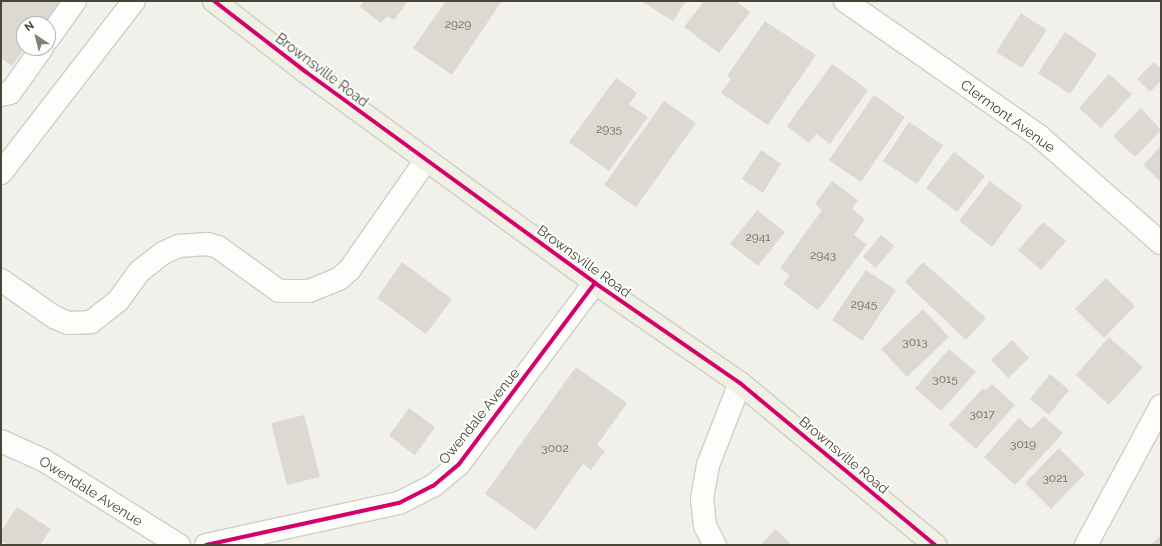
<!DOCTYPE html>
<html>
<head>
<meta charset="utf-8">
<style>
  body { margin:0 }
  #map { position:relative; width:1162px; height:546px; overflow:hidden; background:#f1f0ea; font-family:Raleway,sans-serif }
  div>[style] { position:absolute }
  .building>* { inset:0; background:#dbd9d2 }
  .roads { filter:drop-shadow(1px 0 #cfcec7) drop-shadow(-1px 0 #cfcec7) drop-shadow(0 1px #cfcec7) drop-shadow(0 -1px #cfcec7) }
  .minor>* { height:22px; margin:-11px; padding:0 11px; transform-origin:11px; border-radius:11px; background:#fdfdfc }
  .major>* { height:22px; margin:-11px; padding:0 11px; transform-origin:11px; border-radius:11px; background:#f1f0e4 }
  .cycleway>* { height:4px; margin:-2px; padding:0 2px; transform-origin:2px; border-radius:2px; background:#d6006c }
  span { translate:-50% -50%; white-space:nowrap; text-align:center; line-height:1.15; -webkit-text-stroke:4px #fff; paint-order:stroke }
  .number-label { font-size:12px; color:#6e6b5d }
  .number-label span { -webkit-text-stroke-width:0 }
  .street-label { font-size:14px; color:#484535 }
  .frame { position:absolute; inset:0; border:2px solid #484535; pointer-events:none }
  .north { position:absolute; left:16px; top:16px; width:40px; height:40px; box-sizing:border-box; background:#fff; border:1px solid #b6b5ae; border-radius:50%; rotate:325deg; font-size:11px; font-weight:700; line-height:16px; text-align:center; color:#484535 }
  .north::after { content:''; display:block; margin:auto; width:14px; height:18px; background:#838174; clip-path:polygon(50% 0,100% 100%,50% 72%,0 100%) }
</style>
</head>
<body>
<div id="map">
  <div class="building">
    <i style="clip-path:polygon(1px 1px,69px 1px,48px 24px,24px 24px,25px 48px,12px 66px,1px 58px)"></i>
    <i style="clip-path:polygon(364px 1px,408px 1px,394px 20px,387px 16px,381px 23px,360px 7px)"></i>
    <i style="clip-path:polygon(446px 1px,502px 1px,452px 75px,413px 48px)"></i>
    <i style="clip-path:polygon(641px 1px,686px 1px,673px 21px)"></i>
    <i style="clip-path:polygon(704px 1px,736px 1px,750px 12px,719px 53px,684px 27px)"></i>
    <i style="clip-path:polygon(1021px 13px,1047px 30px,1022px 68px,996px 52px)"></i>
    <i style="clip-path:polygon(765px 21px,816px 55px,768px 125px,721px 93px,731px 79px,727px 76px)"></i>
    <i style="clip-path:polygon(1065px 32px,1097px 54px,1070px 94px,1038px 73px)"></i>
    <i style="clip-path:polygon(1154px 62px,1161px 69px,1161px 81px,1150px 92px,1137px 79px)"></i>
    <i style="clip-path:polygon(832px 64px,868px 90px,830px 144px,816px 134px,809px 143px,787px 126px)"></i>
    <i style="clip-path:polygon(1109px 74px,1132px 94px,1101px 128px,1079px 108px)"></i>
    <i style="clip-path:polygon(616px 78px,637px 93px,629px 104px,648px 117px,609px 171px,569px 142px)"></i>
    <i style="clip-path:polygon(874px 95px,905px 117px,861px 182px,829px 160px)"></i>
    <i style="clip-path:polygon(664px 101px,696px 123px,636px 207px,604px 185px)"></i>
    <i style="clip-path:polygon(1141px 108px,1161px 130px,1135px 157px,1113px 136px)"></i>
    <i style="clip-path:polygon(909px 122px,943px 145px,917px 184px,883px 161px)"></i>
    <i style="clip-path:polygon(1161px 146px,1161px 182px,1143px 165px)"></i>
    <i style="clip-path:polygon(761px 150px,781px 164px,763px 193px,742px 179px)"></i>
    <i style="clip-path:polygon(954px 152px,985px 176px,957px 212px,926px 188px)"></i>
    <i style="clip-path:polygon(832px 181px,858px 200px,852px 209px,865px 219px,854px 235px,867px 244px,818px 310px,783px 284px,790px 275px,780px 268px,822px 210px,815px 204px)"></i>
    <i style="clip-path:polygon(990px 181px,1023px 206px,992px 247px,959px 221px)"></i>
    <i style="clip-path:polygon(757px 210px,785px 232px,758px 266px,730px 244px)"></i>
    <i style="clip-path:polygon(1043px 222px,1066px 241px,1041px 270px,1018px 250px)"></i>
    <i style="clip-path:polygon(881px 235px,894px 246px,876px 268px,863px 257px)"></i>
    <i style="clip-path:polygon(402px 262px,452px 299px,426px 334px,377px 298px)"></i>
    <i style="clip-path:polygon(923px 262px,986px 318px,966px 340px,905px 282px)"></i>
    <i style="clip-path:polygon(866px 270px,896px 290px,862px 341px,832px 320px)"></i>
    <i style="clip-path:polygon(1106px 278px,1135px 306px,1104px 338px,1075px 309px)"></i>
    <i style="clip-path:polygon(923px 309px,949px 337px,907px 377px,881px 349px)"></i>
    <i style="clip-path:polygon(1109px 337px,1143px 367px,1109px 405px,1076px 375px)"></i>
    <i style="clip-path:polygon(1012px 340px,1029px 358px,1008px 378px,991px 360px)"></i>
    <i style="clip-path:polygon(949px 349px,976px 372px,941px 411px,915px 388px)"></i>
    <i style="clip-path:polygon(576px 367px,627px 403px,597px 445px,605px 451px,591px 470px,583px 464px,536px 530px,485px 494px)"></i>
    <i style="clip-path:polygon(1050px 374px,1069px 390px,1049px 415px,1030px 399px)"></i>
    <i style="clip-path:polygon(992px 384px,1015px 405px,976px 449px,949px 425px,983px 388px,986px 390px)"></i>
    <i style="clip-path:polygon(409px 408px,435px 427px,415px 455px,389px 436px)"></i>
    <i style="clip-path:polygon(304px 415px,320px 477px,287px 485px,271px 423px)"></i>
    <i style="clip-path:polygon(1044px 416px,1063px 433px,1015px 485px,984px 457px,1019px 418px,1031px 429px)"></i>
    <i style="clip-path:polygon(1059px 448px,1085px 474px,1051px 509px,1025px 483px)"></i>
    <i style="clip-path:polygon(17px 507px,51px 529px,40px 545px,8px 545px,1px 541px,1px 532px)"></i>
    <i style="clip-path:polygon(775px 529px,792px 545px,761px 545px)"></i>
    <i style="clip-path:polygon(1161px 535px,1161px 545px,1151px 545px)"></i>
  </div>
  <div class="roads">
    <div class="minor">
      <i style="left:845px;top:1px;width:236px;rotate:34.8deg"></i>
      <i style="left:1039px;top:136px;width:162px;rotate:41.3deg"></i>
      <i style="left:48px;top:39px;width:47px;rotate:-54.6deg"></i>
      <i style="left:1px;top:95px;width:9px;rotate:-13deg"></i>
      <i style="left:10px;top:93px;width:55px;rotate:-54.6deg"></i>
      <i style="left:1px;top:173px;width:217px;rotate:-52.3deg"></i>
      <i style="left:1px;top:280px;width:65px;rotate:34.9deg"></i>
      <i style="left:54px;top:317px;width:15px;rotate:23deg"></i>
      <i style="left:68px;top:323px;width:23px;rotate:-2deg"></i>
      <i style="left:91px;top:322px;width:34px;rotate:-38deg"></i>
      <i style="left:118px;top:301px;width:37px;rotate:-54deg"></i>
      <i style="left:140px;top:271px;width:29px;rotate:-38deg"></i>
      <i style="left:163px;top:253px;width:17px;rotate:-24deg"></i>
      <i style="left:179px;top:246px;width:28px;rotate:-4deg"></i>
      <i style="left:207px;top:244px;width:11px;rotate:15deg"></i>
      <i style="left:218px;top:247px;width:75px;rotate:35.8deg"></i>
      <i style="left:279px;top:291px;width:30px"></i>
      <i style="left:309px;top:291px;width:32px;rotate:-22deg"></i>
      <i style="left:339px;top:279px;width:15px;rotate:-42deg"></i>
      <i style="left:350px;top:269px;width:133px;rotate:-55.1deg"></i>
      <i style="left:1px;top:441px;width:48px;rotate:24.4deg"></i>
      <i style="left:45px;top:461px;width:158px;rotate:32.1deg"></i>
      <i style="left:206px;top:545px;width:198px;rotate:-12.3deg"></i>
      <i style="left:399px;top:503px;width:38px;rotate:-27deg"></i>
      <i style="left:433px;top:486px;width:34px;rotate:-40deg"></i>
      <i style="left:459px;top:464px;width:226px;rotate:-53.1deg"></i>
      <i style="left:715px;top:545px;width:21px;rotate:-118deg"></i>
      <i style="left:705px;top:526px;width:27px;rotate:-96deg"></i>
      <i style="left:702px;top:499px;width:35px;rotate:-80deg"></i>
      <i style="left:708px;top:465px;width:88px;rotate:-68.7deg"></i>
      <i style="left:1086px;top:545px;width:158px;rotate:-61.7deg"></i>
    </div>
    <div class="major">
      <i style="left:214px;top:1px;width:116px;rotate:37.7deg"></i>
      <i style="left:306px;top:72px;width:358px;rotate:36.1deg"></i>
      <i style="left:595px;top:283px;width:176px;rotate:34.6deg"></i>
      <i style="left:740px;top:383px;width:254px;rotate:39.7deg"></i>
    </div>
  </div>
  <div class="cycleway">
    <i style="left:214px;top:1px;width:116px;rotate:37.7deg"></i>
    <i style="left:306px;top:72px;width:358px;rotate:36.1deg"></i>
    <i style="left:595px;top:283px;width:176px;rotate:34.6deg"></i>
    <i style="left:740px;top:383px;width:254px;rotate:39.7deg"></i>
    <i style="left:206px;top:545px;width:198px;rotate:-12.3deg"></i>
    <i style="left:399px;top:503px;width:38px;rotate:-27deg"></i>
    <i style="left:433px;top:486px;width:34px;rotate:-40deg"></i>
    <i style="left:459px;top:464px;width:226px;rotate:-53.1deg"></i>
  </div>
  <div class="number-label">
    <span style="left:458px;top:25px">2929</span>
    <span style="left:609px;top:130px">2935</span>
    <span style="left:758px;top:238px">2941</span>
    <span style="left:823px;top:256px">2943</span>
    <span style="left:864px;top:305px">2945</span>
    <span style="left:915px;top:343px">3013</span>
    <span style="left:945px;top:380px">3015</span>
    <span style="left:982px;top:415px">3017</span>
    <span style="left:1023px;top:445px">3019</span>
    <span style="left:555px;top:449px">3002</span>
    <span style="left:1055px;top:479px">3021</span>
  </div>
  <div class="street-label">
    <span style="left:322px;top:70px;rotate:37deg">Brownsville Road</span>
    <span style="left:1008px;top:116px;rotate:36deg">Clermont Avenue</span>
    <span style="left:584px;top:261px;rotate:36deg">Brownsville Road</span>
    <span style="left:479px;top:416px;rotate:-51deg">Owendale Avenue</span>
    <span style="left:844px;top:455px;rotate:40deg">Brownsville Road</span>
    <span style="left:91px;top:491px;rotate:32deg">Owendale Avenue</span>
  </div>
  <div class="frame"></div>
  <div class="north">N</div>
</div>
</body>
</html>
